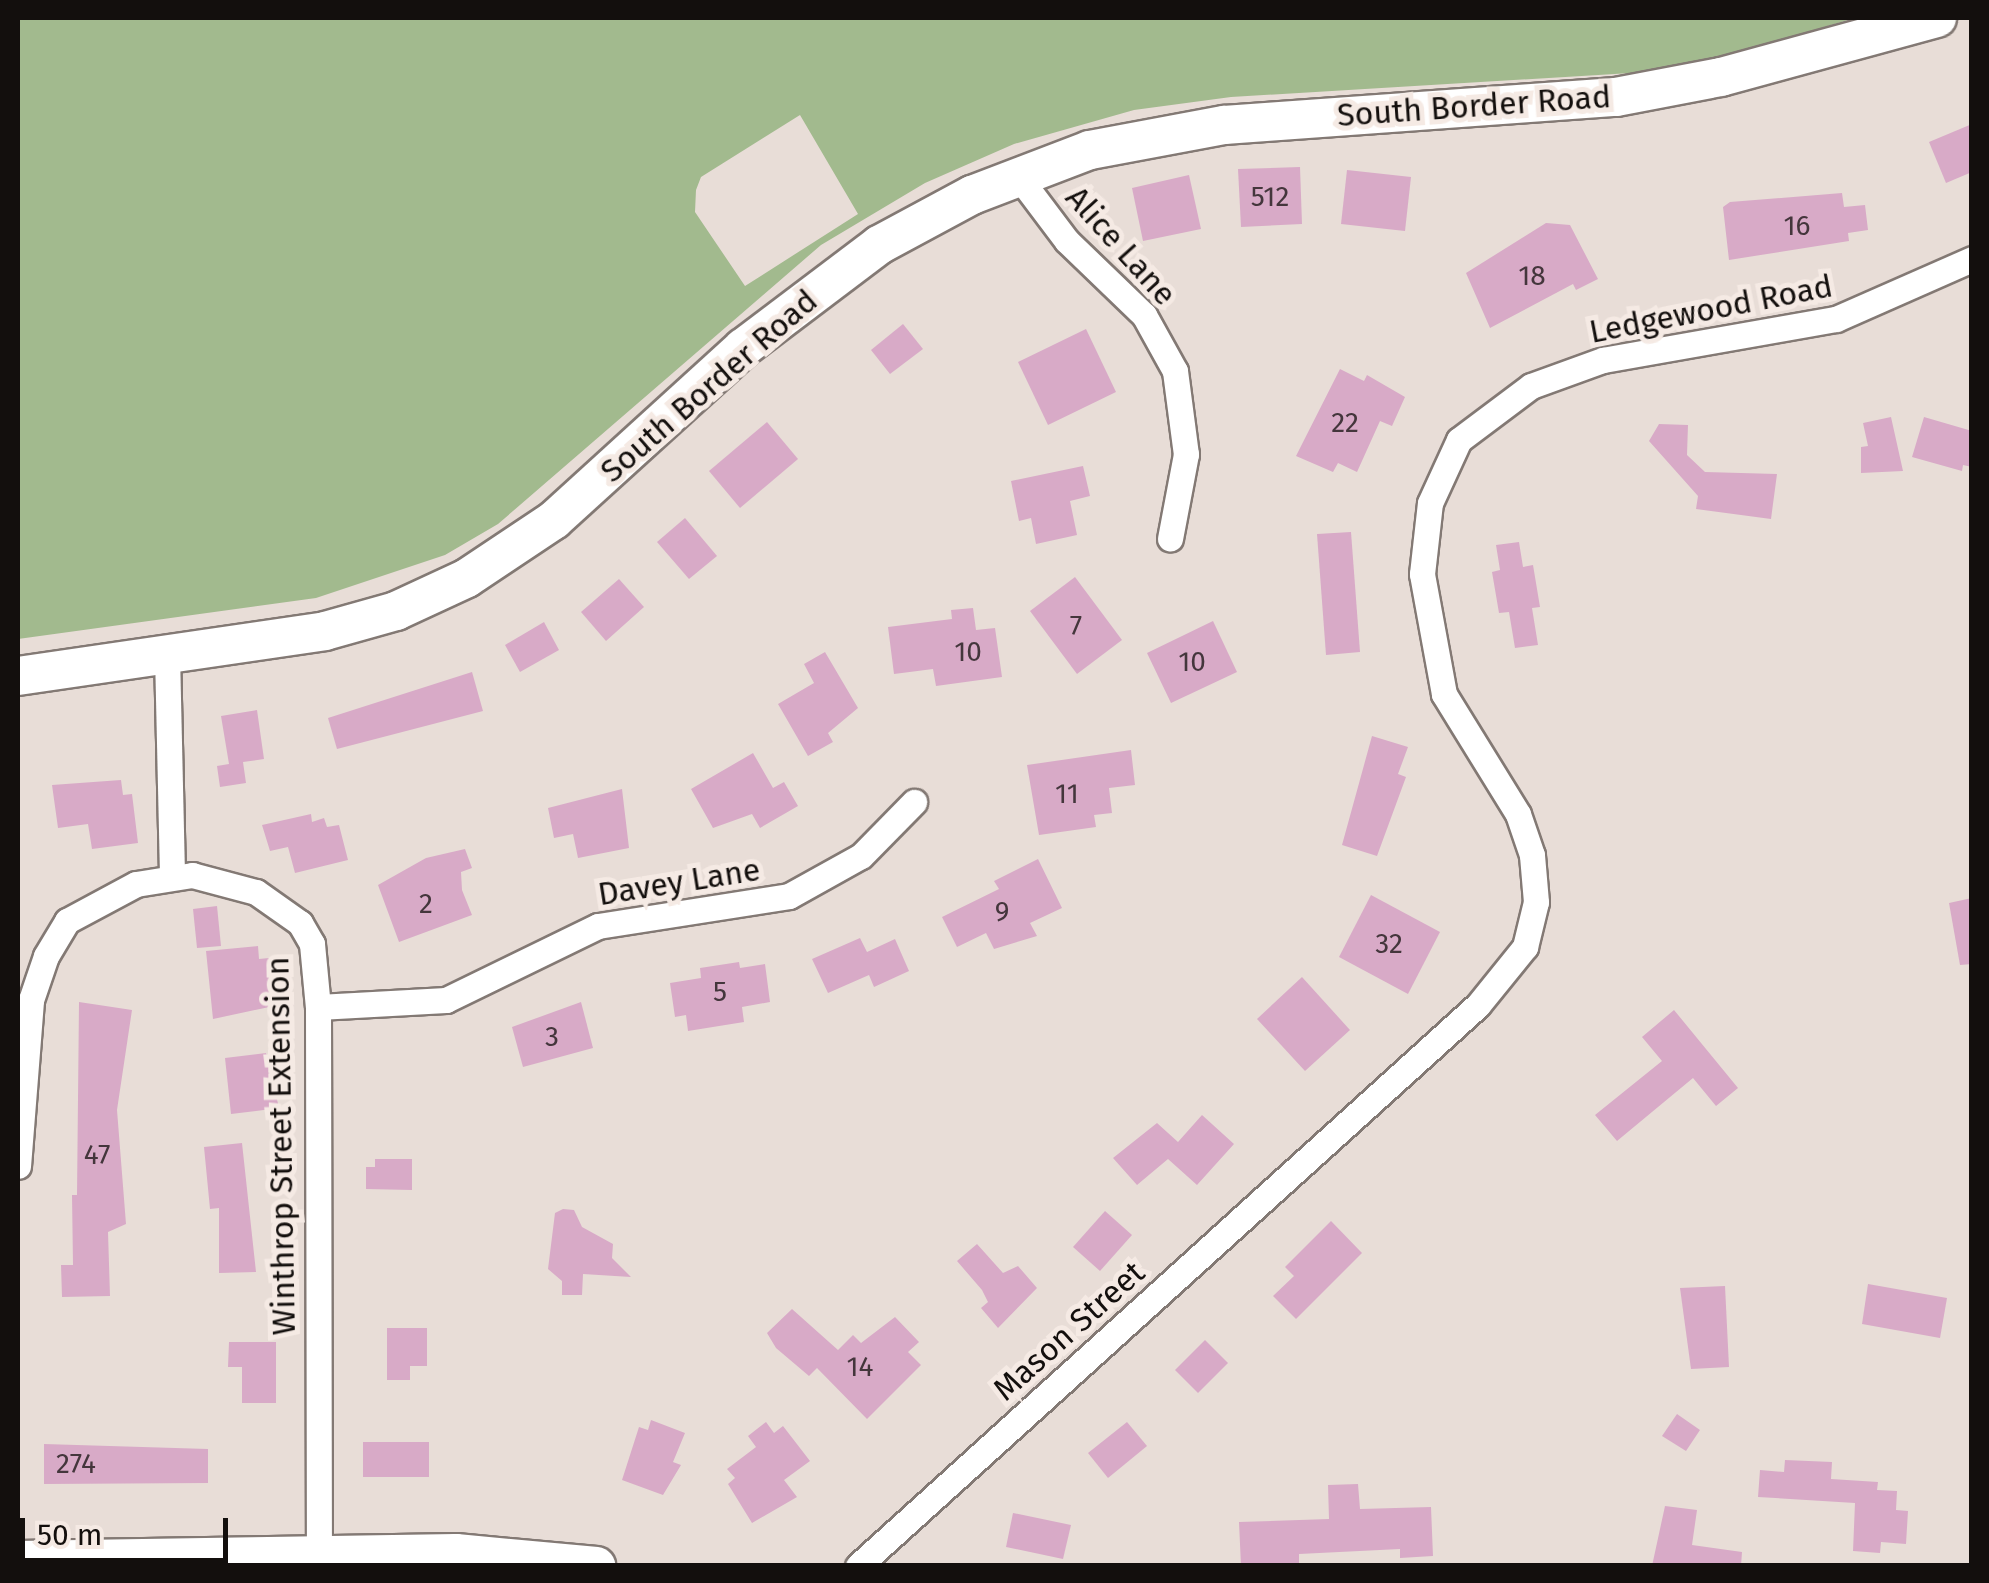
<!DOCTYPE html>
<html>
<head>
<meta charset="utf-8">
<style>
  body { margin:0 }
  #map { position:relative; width:1989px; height:1583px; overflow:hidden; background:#e8ddd7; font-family:"Fira Sans",sans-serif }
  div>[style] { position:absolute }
  .forest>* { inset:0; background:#a2ba8e }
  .building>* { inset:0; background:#d8aac7 }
  .roads { filter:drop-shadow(2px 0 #837974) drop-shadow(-2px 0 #837974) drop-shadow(0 2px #837974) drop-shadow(0 -2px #837974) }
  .street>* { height:25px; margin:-12.5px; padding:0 12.5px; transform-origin:12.5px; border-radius:12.5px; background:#fff }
  .secondary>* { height:38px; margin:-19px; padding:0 19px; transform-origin:19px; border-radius:19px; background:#fff }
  span { translate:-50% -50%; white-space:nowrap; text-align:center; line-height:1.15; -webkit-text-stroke:10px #f5eae4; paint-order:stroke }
  .number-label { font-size:28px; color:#44363c }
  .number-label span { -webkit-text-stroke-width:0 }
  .street-label { font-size:32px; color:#130f0d }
  .frame { position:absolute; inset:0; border:20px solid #130f0d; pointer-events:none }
  .scale { position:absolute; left:20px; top:1518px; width:208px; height:45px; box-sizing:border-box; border:5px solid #130f0d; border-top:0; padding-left:12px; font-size:30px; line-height:35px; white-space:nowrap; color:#130f0d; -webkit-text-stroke:8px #f5eae4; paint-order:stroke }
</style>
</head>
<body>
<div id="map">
  <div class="forest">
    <i style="clip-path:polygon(evenodd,18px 18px,1855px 18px,1729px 55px,1631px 73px,1231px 97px,1134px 110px,1014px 144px,925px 183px,821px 245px,498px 524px,445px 555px,316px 598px,18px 639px,18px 18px,800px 115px,858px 214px,745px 286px,695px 212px,696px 190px,701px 177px,800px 115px)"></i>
  </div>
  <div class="building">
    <i style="clip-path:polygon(1972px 124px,1972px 172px,1946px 183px,1929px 142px)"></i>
    <i style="clip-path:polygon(1300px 167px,1302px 224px,1241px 227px,1238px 169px)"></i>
    <i style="clip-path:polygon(1347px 170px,1411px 177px,1405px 231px,1341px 224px)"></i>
    <i style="clip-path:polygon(1189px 175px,1201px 229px,1143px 241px,1132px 188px)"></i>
    <i style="clip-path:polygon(1842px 193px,1844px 207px,1865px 205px,1868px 230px,1848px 233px,1849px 241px,1729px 260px,1723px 207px,1730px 202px)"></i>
    <i style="clip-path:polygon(1546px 223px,1570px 225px,1598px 279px,1576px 290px,1573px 284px,1490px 328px,1466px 273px)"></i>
    <i style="clip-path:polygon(903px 324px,923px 349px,890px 374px,871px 350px)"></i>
    <i style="clip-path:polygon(1086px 329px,1116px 392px,1048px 425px,1018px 362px)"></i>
    <i style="clip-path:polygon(1340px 369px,1364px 381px,1367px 375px,1405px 397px,1392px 426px,1380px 421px,1357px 472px,1338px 463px,1333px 472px,1296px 456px)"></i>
    <i style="clip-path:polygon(1891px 417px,1903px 471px,1861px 473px,1861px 447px,1868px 446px,1863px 423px)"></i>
    <i style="clip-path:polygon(1924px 417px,1972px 431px,1972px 467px,1963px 465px,1962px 471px,1912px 457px)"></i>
    <i style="clip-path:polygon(767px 422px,798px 459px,740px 508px,709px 471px)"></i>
    <i style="clip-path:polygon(1659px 424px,1688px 425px,1687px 455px,1705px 472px,1777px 474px,1771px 519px,1696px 509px,1698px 496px,1649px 441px)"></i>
    <i style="clip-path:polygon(1083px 466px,1090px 496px,1070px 501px,1077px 535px,1036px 544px,1031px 518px,1019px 521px,1011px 481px)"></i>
    <i style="clip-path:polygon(685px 518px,717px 556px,689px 579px,657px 542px)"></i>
    <i style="clip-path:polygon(1351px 532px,1360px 652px,1326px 655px,1317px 534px)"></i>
    <i style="clip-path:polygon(1519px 542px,1523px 567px,1533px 565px,1540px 607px,1532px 608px,1538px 645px,1515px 648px,1509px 612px,1499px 613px,1492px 572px,1500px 570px,1496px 545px)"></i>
    <i style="clip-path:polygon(1075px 577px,1122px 640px,1077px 674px,1030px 611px)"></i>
    <i style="clip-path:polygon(619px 579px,644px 607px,606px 641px,581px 612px)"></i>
    <i style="clip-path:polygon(973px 608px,976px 630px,995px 628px,1002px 677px,936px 686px,933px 669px,894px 674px,888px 627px,952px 619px,951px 610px)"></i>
    <i style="clip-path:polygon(1213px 621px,1237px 672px,1171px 703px,1147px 653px)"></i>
    <i style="clip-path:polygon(544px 622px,559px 650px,520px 672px,505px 645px)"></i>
    <i style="clip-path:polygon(825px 652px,858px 708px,828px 733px,833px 742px,808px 756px,778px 704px,814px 683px,804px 664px)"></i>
    <i style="clip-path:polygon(472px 672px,483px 711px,337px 749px,328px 718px)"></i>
    <i style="clip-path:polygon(257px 710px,264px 759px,243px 762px,246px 783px,220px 787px,217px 766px,229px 764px,221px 716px)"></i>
    <i style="clip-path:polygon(1372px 736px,1408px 747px,1398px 774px,1406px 777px,1377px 856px,1342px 845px)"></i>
    <i style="clip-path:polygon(1131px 750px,1135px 785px,1109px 788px,1112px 813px,1094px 815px,1096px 827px,1039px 835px,1027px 765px)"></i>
    <i style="clip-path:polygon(753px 753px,773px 788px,784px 782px,798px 806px,760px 828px,752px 814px,713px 828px,691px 789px)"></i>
    <i style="clip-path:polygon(121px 780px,123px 795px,132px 794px,138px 843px,92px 849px,88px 824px,58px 828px,52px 785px)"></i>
    <i style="clip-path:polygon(622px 789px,629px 848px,578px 858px,573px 834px,554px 838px,548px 808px)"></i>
    <i style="clip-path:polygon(311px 814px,312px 822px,324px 818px,327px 827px,339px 825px,348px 860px,295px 873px,288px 847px,270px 851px,262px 825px)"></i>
    <i style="clip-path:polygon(465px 849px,472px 868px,461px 872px,462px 890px,472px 915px,399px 942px,378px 885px,426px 858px)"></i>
    <i style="clip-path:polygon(1038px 859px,1062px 908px,1030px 923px,1037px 936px,994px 949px,986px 933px,957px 947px,942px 917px,999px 889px,994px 881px)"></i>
    <i style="clip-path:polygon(1371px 895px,1440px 932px,1408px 994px,1339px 957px)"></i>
    <i style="clip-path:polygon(1972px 898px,1972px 964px,1960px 965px,1949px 903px)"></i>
    <i style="clip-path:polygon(217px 906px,221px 946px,197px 948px,193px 909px)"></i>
    <i style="clip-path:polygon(860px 938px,867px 952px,895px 939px,909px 971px,874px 987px,869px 975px,828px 993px,812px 959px)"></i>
    <i style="clip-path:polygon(258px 946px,259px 959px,269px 958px,274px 1006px,213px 1019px,206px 951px)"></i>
    <i style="clip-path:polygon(739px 962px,740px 968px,765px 964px,770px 1002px,742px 1007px,744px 1022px,688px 1031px,686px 1015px,675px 1017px,670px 983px,701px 978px,700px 968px)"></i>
    <i style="clip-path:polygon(1302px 977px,1350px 1030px,1305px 1071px,1257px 1019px)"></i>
    <i style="clip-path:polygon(79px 1002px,132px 1010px,117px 1110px,126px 1224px,108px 1232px,110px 1296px,62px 1297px,61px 1265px,73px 1265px,72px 1195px,77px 1195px)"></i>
    <i style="clip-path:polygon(581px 1002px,593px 1048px,523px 1067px,512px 1027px)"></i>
    <i style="clip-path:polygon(1674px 1010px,1738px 1088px,1716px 1106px,1693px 1078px,1617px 1141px,1595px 1115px,1662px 1061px,1642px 1037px)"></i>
    <i style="clip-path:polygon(266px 1053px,279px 1108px,231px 1114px,225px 1058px)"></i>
    <i style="clip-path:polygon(1202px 1115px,1234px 1144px,1197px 1185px,1168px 1159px,1137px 1185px,1113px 1158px,1157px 1123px,1178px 1142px)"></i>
    <i style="clip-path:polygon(242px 1143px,256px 1272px,219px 1273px,219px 1208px,210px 1209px,204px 1147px)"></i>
    <i style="clip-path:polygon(375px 1159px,412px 1159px,412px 1190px,366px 1189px,366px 1167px,375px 1167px)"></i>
    <i style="clip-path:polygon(563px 1209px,574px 1210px,582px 1227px,613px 1244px,612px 1258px,631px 1277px,583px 1274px,582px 1295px,562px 1295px,562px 1281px,548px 1269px,555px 1213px)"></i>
    <i style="clip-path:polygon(1105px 1211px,1132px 1235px,1100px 1271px,1073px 1247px)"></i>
    <i style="clip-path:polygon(1331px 1221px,1362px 1253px,1296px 1319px,1273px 1296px,1294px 1276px,1285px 1267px)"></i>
    <i style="clip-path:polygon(977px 1244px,1003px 1273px,1018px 1266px,1037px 1288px,998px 1328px,981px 1308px,988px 1302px,982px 1290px,957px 1261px)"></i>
    <i style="clip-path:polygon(1868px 1284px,1947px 1298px,1940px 1338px,1862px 1324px)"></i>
    <i style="clip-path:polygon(1725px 1286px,1729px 1367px,1691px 1369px,1680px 1288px)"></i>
    <i style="clip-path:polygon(792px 1309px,838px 1350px,853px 1335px,861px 1343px,895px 1317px,919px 1342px,908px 1352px,921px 1365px,867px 1419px,817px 1368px,809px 1376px,776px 1348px,767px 1333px)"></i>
    <i style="clip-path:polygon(387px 1328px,427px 1328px,427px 1366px,410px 1366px,410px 1380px,387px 1380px)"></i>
    <i style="clip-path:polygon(1205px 1340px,1228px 1363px,1198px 1393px,1175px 1370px)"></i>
    <i style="clip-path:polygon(229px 1342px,276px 1342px,276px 1403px,242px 1403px,242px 1367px,228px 1367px)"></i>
    <i style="clip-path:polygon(1677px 1414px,1700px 1430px,1686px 1451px,1662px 1436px)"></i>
    <i style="clip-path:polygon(651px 1420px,685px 1433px,673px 1462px,681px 1465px,663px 1495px,622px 1480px,639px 1427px,648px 1430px)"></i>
    <i style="clip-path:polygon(766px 1422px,774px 1433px,783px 1426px,810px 1461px,784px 1480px,797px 1497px,752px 1523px,728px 1484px,735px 1478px,727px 1469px,756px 1447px,748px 1436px)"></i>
    <i style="clip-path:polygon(1127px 1422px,1147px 1446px,1108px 1478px,1088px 1453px)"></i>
    <i style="clip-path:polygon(363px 1442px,429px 1442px,429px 1477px,363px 1477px)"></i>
    <i style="clip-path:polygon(44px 1444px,208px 1449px,208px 1483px,44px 1484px)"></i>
    <i style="clip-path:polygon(1785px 1460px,1832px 1462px,1831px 1479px,1878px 1482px,1877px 1490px,1897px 1491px,1896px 1510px,1908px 1511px,1906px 1544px,1881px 1542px,1880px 1553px,1853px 1551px,1855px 1503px,1758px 1497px,1760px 1470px,1784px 1472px)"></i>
    <i style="clip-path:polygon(1358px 1484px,1360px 1509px,1431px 1507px,1433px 1556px,1400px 1558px,1400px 1549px,1299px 1554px,1299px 1566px,1241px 1566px,1239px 1522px,1329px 1519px,1328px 1485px)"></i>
    <i style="clip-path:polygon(1665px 1506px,1697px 1510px,1692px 1545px,1742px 1552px,1741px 1566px,1652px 1566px)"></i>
    <i style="clip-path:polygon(1013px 1513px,1071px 1525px,1063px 1559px,1006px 1547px)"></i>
  </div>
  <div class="roads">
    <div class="street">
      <i style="left:1018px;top:176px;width:81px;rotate:53deg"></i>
      <i style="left:1067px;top:241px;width:107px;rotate:43.9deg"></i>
      <i style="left:1144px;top:315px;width:64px;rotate:61deg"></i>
      <i style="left:1175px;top:371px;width:84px;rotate:82.5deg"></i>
      <i style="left:1186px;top:454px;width:86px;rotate:100.7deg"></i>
      <i style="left:167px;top:654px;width:222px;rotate:88.7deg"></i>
      <i style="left:318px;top:1007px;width:128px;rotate:-3.1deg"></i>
      <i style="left:446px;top:1000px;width:169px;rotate:-26deg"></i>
      <i style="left:598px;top:926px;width:193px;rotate:-8.9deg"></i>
      <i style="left:789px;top:896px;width:82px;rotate:-29.1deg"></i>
      <i style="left:861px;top:856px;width:76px;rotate:-45.5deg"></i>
      <i style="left:18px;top:1166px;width:167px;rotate:-85.5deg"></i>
      <i style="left:31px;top:1000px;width:46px;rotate:-71.2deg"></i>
      <i style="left:46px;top:956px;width:41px;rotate:-59deg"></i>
      <i style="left:67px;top:921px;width:78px;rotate:-28.2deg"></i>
      <i style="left:136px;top:884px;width:57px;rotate:-9.1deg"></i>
      <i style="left:192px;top:875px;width:66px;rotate:14.9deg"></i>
      <i style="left:256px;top:892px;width:54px;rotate:35.2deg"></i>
      <i style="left:300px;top:923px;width:24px;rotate:60deg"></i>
      <i style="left:312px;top:944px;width:63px;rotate:84.6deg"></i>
      <i style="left:318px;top:1007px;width:547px;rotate:89.9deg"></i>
      <i style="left:858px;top:1566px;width:836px;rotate:-42.14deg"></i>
      <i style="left:1478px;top:1005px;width:75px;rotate:-51deg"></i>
      <i style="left:1525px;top:947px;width:46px;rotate:-76.3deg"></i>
      <i style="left:1536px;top:902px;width:47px;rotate:-94.9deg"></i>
      <i style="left:1532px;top:855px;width:43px;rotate:-108.9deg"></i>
      <i style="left:1518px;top:814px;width:141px;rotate:-121.7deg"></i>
      <i style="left:1444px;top:694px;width:122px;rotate:-100.4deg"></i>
      <i style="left:1422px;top:574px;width:71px;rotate:-83.6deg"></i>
      <i style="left:1430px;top:503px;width:69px;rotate:-65.3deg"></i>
      <i style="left:1459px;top:440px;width:90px;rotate:-36.9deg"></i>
      <i style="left:1531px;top:386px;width:77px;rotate:-19.9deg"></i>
      <i style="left:1603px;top:360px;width:237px;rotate:-10deg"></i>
      <i style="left:1836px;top:319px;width:149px;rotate:-23.8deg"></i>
    </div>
    <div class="secondary">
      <i style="left:18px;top:676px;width:310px;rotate:-8.3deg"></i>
      <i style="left:325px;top:631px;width:74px;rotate:-15.7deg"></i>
      <i style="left:396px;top:611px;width:78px;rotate:-24.9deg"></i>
      <i style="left:467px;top:578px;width:105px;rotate:-33.7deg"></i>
      <i style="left:554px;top:520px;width:256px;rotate:-42.3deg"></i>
      <i style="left:743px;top:348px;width:171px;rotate:-37.1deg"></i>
      <i style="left:879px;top:245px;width:106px;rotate:-28.3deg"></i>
      <i style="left:972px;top:195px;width:126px;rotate:-20.9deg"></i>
      <i style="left:1090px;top:150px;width:136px;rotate:-10.6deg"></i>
      <i style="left:1224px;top:125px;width:393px;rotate:-4.1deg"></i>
      <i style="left:1616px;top:97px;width:107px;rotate:-10.8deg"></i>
      <i style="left:1721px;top:77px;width:224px;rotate:-15.3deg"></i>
      <i style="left:18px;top:1560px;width:438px;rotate:-0.9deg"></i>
      <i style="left:456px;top:1553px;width:141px;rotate:5.3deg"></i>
    </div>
  </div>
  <div class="number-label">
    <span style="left:1270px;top:197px">512</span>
    <span style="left:1797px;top:226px">16</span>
    <span style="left:1532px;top:276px">18</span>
    <span style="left:1345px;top:423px">22</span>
    <span style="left:1076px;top:626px">7</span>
    <span style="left:968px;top:652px">10</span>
    <span style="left:1192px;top:662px">10</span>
    <span style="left:1067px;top:794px">11</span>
    <span style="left:426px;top:904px">2</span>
    <span style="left:1002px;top:912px">9</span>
    <span style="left:1389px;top:944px">32</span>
    <span style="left:720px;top:992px">5</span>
    <span style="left:552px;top:1037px">3</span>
    <span style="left:97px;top:1155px">47</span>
    <span style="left:860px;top:1367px">14</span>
    <span style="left:76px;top:1464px">274</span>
  </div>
  <div class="street-label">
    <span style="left:1474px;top:106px;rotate:-4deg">South Border Road</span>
    <span style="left:1121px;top:246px;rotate:48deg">Alice Lane</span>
    <span style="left:1711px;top:309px;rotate:-11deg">Ledgewood Road</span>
    <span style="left:709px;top:386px;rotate:-41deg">South Border Road</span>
    <span style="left:679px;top:882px;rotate:-9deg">Davey Lane</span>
    <span style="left:281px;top:1146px;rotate:-91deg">Winthrop Street Extension</span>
    <span style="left:1069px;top:1331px;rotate:-42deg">Mason Street</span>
  </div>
  <div class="frame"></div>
  <div class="scale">50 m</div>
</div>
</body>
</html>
